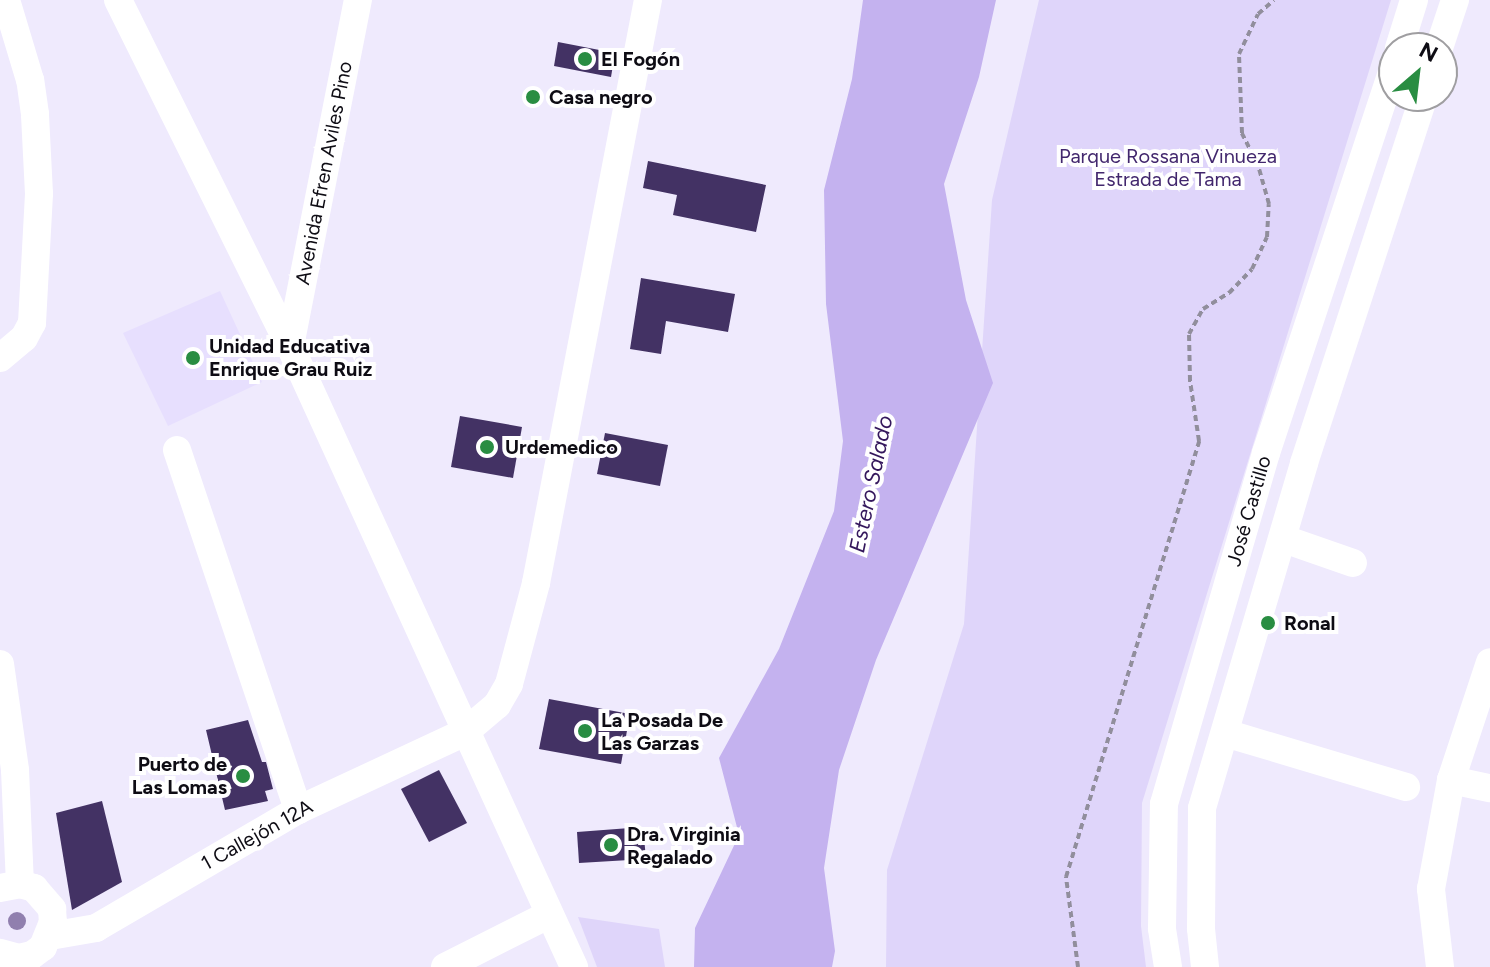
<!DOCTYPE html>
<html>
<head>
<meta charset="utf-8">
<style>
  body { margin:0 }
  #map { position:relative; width:1490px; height:967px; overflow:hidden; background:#efeafd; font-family:Figtree,sans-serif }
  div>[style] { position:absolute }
  .built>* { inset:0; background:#e7dffe }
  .green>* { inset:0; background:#dfd5fa }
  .water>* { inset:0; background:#c4b2ef }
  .building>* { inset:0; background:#433264 }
  .path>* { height:4px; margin-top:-2px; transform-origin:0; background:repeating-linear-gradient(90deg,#918e9c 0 6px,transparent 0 10px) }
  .minor>* { height:28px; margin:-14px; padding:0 14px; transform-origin:14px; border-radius:14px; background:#fff }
  .trees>* { width:18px; height:18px; margin:-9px; border-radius:50%; background:#907fae }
  .dots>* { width:22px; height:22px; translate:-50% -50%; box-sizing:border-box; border:4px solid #fff; border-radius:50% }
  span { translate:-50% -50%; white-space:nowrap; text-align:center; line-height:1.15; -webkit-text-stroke:8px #fff; paint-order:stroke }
  .poi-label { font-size:20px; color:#0e0c14; font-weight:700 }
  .left { translate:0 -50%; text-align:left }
  .right { translate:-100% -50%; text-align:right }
  .park-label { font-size:20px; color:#42276d }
  .street-label { font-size:20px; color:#0e0c14 }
  .water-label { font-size:22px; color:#34175c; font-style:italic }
  .north { position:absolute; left:1378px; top:32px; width:80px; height:80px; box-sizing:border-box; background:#fff; border:2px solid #9f9ea1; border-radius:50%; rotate:28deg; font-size:22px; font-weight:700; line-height:32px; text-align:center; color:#0e0c14 }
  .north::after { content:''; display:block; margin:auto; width:28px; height:36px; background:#298d42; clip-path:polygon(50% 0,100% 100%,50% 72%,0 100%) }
</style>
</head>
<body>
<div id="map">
  <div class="built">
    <i style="clip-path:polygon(220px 291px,262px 382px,168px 426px,123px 333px)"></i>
  </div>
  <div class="green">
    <i style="clip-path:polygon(1039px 0,1391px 0,1142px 803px,1141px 926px,1146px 967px,886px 967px,887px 870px,964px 624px,992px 200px)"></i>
    <i style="clip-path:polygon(578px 917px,659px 929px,665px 967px,597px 967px)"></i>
  </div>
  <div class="water">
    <i style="clip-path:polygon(863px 0,996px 0,979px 77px,944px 184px,966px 300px,993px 383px,876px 660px,839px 770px,824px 868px,835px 951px,832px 967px,694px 967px,695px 928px,739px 835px,719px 758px,779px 649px,834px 511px,843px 441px,826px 304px,824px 190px,852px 79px)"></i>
  </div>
  <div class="building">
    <i style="clip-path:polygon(558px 42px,615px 53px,611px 77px,554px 66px)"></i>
    <i style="clip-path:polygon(648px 161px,766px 185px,756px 232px,673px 215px,677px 195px,643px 188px)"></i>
    <i style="clip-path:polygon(641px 278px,735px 294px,728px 332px,666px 321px,661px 354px,630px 349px)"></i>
    <i style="clip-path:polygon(460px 416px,522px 427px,513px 478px,451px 467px)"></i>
    <i style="clip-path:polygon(605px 433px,668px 445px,660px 486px,597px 474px)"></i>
    <i style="clip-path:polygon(549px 699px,630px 714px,621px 764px,539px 749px)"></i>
    <i style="clip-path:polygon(248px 720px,262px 762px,266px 762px,273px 789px,265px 791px,268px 801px,225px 810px,206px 730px)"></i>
    <i style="clip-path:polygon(439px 770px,467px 823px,429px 842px,401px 789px)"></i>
    <i style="clip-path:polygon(102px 801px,122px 882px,72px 910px,56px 813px)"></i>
    <i style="clip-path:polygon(643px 827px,646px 859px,579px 863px,577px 832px)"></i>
  </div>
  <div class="path">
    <i style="left:1078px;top:967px;width:91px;rotate:-97.6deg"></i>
    <i style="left:1066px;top:877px;width:456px;rotate:-73deg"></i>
    <i style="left:1199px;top:441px;width:61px;rotate:-98.5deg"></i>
    <i style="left:1190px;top:381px;width:47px;rotate:-91.2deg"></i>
    <i style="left:1189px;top:334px;width:29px;rotate:-61deg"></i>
    <i style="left:1203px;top:309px;width:31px;rotate:-32deg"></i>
    <i style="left:1229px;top:293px;width:33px;rotate:-46deg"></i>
    <i style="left:1252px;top:269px;width:35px;rotate:-65deg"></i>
    <i style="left:1267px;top:237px;width:33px;rotate:-87deg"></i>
    <i style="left:1269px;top:204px;width:41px;rotate:-105.8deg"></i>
    <i style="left:1258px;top:165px;width:36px;rotate:-117deg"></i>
    <i style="left:1242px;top:133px;width:79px;rotate:-92.2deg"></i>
    <i style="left:1239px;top:54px;width:44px;rotate:-64.6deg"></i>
    <i style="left:1258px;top:14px;width:21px;rotate:-41deg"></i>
  </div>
  <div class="minor">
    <i style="left:118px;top:0;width:386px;rotate:63.6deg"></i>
    <i style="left:290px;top:346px;width:683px;rotate:65.42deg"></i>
    <i style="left:1399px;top:48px;width:50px;rotate:-72.6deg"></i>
    <i style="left:1439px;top:48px;width:51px;rotate:-71.6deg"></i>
    <i style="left:290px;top:346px;width:353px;rotate:-78.9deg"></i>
    <i style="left:0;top:358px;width:31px;rotate:-40deg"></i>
    <i style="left:24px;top:338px;width:17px;rotate:-62deg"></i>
    <i style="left:32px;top:323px;width:129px;rotate:-86.9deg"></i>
    <i style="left:39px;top:194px;width:80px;rotate:-92.9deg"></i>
    <i style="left:35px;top:114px;width:34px;rotate:-98deg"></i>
    <i style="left:30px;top:80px;width:84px;rotate:-106.7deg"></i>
    <i style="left:177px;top:450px;width:380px;rotate:71.4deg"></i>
    <i style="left:1284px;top:539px;width:73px;rotate:19.2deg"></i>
    <i style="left:0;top:664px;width:107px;rotate:81.9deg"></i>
    <i style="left:15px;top:770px;width:114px;rotate:87.5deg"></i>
    <i style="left:1225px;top:733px;width:189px;rotate:16.6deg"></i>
    <i style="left:1451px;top:780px;width:40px;rotate:12deg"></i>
    <i style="left:0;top:888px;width:20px;rotate:-11deg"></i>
    <i style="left:20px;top:884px;width:15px;rotate:16deg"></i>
    <i style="left:34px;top:888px;width:28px;rotate:49deg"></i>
    <i style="left:52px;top:909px;width:13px;rotate:86deg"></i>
    <i style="left:53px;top:922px;width:27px;rotate:112deg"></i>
    <i style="left:43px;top:947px;width:14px;rotate:144deg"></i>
    <i style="left:32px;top:955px;width:13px;rotate:167deg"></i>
    <i style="left:19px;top:958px;width:20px;rotate:-165deg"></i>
    <i style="left:50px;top:936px;width:47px;rotate:-9.9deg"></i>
    <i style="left:96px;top:928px;width:234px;rotate:-30.3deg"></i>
    <i style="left:298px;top:810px;width:184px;rotate:-25deg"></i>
    <i style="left:465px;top:732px;width:42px;rotate:-40.2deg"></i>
    <i style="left:497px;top:705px;width:24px;rotate:-60deg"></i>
    <i style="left:509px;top:684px;width:105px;rotate:-75deg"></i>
    <i style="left:536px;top:583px;width:594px;rotate:-79.13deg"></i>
    <i style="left:445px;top:967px;width:115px;rotate:-26.8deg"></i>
    <i style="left:1168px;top:967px;width:39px;rotate:-99deg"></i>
    <i style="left:1162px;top:928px;width:124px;rotate:-89.1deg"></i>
    <i style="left:1164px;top:804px;width:366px;rotate:-73.8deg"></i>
    <i style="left:1266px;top:453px;width:409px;rotate:-71.7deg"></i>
    <i style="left:1205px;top:967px;width:39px;rotate:-96deg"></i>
    <i style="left:1201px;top:928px;width:120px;rotate:-89.5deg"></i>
    <i style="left:1202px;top:808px;width:360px;rotate:-73.5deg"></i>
    <i style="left:1304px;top:463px;width:386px;rotate:-71.9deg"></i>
    <i style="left:1440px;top:967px;width:79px;rotate:-96.6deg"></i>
    <i style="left:1431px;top:889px;width:111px;rotate:-79.6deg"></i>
    <i style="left:1451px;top:780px;width:124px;rotate:-71.7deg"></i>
  </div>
  <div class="trees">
    <i style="left:17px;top:921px"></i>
  </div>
  <div class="dots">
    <i style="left:585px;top:59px;background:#298d42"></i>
    <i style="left:533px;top:97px;background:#298d42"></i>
    <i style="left:193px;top:358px;background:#298d42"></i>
    <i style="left:487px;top:447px;background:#298d42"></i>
    <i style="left:1268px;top:623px;background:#298d42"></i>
    <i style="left:585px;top:731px;background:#298d42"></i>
    <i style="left:243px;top:776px;background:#298d42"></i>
    <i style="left:611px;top:845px;background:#298d42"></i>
  </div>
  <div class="poi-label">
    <span class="left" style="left:601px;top:59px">El Fogón</span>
    <span class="left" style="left:549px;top:97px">Casa negro</span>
    <span class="left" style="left:209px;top:358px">Unidad Educativa<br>Enrique Grau Ruiz</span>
    <span class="left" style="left:505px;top:447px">Urdemedico</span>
    <span class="left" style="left:1284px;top:623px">Ronal</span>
    <span class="left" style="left:601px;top:732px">La Posada De<br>Las Garzas</span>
    <span class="right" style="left:227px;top:776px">Puerto de<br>Las Lomas</span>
    <span class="left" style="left:627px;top:846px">Dra. Virginia<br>Regalado</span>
  </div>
  <div class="park-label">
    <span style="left:1168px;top:168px">Parque Rossana Vinueza<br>Estrada de Tama</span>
  </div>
  <div class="street-label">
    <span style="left:324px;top:173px;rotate:-79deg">Avenida Efren Aviles Pino</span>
    <span style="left:1249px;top:511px;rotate:-74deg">José Castillo</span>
    <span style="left:257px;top:835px;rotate:-29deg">1 Callejón 12A</span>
  </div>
  <div class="water-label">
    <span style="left:871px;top:484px;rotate:-78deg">Estero Salado</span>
  </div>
  <div class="north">N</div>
</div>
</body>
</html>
